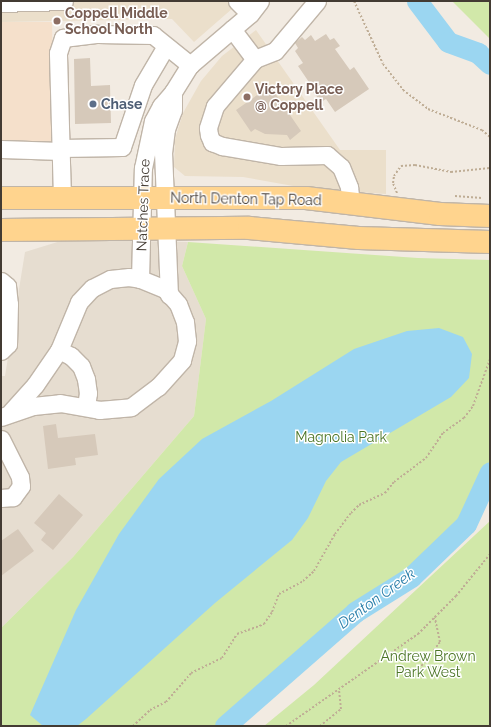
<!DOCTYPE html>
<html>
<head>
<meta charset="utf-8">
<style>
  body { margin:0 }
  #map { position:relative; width:491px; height:727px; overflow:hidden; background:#f2ebe2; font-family:Raleway,sans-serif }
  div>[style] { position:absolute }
  .residential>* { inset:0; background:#e6ddd0 }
  .commercial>* { inset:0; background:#f5e0cb }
  .education>* { inset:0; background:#ebdfcb }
  .green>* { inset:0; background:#d1e8a9 }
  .water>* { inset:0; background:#9bd6f1 }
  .river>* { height:21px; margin:-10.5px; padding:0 10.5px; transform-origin:10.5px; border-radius:10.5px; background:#9bd6f1 }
  .building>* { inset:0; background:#d6c9ba }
  .path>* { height:2px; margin-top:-1px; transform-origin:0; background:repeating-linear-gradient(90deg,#bfad95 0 2px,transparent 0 4px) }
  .roads { filter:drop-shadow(1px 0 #c0b5a8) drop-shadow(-1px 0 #c0b5a8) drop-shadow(0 1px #c0b5a8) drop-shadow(0 -1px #c0b5a8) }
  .minor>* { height:17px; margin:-8.5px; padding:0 8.5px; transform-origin:8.5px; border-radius:8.5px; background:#fff }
  .major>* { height:22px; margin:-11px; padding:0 11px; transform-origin:11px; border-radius:11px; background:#ffd48e }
  .dots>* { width:11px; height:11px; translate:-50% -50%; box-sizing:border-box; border:2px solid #fff; border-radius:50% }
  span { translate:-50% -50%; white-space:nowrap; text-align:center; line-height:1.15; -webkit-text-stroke:3px #fff; paint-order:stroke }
  .education-label { font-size:14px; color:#785e54; font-weight:700 }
  .left { translate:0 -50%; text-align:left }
  .service-label { font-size:14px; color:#4e5e75; font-weight:700 }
  .street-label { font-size:14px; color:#433b33 }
  .park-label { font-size:14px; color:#4b7525 }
  .water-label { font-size:15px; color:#297ea9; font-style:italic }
  .frame { position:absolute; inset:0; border:2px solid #433b33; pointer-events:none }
</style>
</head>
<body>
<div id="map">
  <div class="residential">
    <i style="clip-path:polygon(64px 240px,188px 242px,182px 266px,206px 319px,194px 416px,73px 557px,1px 628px,1px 376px,5px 376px,25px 252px)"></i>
  </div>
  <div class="commercial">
    <i style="clip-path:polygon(1px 22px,52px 22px,54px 143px,1px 141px)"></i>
  </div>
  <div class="education">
    <i style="clip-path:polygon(1px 1px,241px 1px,194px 42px,172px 19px,1px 22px)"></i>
    <i style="clip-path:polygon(256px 30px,340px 150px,386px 150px,386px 194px,310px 189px,243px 177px,185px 176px,174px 167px,175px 139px,183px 113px,201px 81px,222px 56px)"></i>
  </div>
  <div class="green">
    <i style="clip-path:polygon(452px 1px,490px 1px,490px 39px)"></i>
    <i style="clip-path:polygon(188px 242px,418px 258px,490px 260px,490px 472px,466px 524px,411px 577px,355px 612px,225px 726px,1px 726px,1px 628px,73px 557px,194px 416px,206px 319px,182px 266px)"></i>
    <i style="clip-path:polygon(490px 521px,490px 726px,264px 726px,314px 685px)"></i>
  </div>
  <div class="water">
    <i style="clip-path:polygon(439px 328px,463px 337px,472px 354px,469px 378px,451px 397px,341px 462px,326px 481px,308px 518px,292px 540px,215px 603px,86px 719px,77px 726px,43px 726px,30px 715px,76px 610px,119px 534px,159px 479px,202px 439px,271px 401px,354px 349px,407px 331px)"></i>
  </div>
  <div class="river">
    <i style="left:417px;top:1px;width:51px;rotate:52.9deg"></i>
    <i style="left:448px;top:42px;width:32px;rotate:20deg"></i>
    <i style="left:478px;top:53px;width:16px;rotate:43deg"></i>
    <i style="left:225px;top:726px;width:173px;rotate:-41.2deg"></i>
    <i style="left:355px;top:612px;width:66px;rotate:-32deg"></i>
    <i style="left:411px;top:577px;width:76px;rotate:-43.9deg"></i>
    <i style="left:466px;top:524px;width:57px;rotate:-65.2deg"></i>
  </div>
  <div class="building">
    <i style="clip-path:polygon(326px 34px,330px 40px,334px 38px,340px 46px,335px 49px,350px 70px,354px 67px,369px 89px,335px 112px,326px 99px,321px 102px,311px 89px,313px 88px,298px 66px,303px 63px,295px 51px,298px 48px,295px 43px,302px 37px,305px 40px,311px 35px,315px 41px)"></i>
    <i style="clip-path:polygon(90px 58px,91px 86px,110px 85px,111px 123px,75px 124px,74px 59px)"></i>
    <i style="clip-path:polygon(270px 86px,301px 131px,290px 140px,287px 135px,265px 134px,255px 129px,251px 132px,236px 110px)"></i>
    <i style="clip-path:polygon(56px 424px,58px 438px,95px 434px,98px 455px,75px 458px,76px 465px,48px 469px,43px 426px)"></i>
    <i style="clip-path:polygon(59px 494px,83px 515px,53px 550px,41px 540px,46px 533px,34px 523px)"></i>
    <i style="clip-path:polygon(18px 529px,34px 551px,1px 576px,1px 541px)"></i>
  </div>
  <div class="path">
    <i style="left:354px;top:1px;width:69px;rotate:65.3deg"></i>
    <i style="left:383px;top:64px;width:33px;rotate:52deg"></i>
    <i style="left:403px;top:90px;width:31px;rotate:37deg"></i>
    <i style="left:428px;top:109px;width:58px;rotate:21.3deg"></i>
    <i style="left:482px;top:130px;width:11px;rotate:41deg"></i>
    <i style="left:397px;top:193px;width:11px;rotate:-112deg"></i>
    <i style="left:393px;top:183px;width:7px;rotate:-82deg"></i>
    <i style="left:394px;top:176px;width:12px;rotate:-55deg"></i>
    <i style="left:401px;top:166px;width:14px;rotate:-4deg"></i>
    <i style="left:415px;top:165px;width:37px;rotate:11deg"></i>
    <i style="left:451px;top:172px;width:39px;rotate:-6deg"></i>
    <i style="left:455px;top:196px;width:27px;rotate:4deg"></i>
    <i style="left:419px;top:669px;width:34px;rotate:-52deg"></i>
    <i style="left:440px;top:642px;width:25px;rotate:-102deg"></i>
    <i style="left:133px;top:726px;width:23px;rotate:-43deg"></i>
    <i style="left:150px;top:710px;width:18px;rotate:-27deg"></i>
    <i style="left:166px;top:702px;width:38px;rotate:-49deg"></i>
    <i style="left:191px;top:673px;width:34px;rotate:-26deg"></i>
    <i style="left:222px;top:658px;width:28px;rotate:-58deg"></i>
    <i style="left:237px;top:634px;width:29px;rotate:-20deg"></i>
    <i style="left:264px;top:624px;width:14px;rotate:-56deg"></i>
    <i style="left:272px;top:612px;width:19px;rotate:-69deg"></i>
    <i style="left:279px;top:594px;width:27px;rotate:-28deg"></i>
    <i style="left:303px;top:581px;width:15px;rotate:-42deg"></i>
    <i style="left:314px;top:571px;width:43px;rotate:-60.4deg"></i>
    <i style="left:335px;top:534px;width:26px;rotate:-53deg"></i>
    <i style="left:351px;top:513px;width:11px;rotate:-45deg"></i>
    <i style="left:359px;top:505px;width:29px;rotate:-25deg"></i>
    <i style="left:385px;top:493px;width:14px;rotate:-51deg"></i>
    <i style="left:394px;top:482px;width:40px;rotate:-37deg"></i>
    <i style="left:426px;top:458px;width:30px;rotate:-56deg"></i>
    <i style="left:443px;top:433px;width:26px;rotate:-36deg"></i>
    <i style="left:464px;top:418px;width:15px;rotate:-53deg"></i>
    <i style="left:473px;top:406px;width:50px;rotate:-70.1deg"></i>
    <i style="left:286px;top:726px;width:161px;rotate:-34.9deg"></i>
    <i style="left:418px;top:634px;width:54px;rotate:-45deg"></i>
    <i style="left:456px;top:596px;width:54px;rotate:-51deg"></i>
    <i style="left:320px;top:726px;width:27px;rotate:-39deg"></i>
    <i style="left:341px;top:709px;width:20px;rotate:-96deg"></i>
  </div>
  <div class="roads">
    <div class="minor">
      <i style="left:237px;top:1px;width:18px;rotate:45deg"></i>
      <i style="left:317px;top:1px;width:65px;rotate:130deg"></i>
      <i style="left:275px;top:51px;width:22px;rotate:158deg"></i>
      <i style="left:255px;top:59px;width:62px;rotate:130.4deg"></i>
      <i style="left:215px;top:106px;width:23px;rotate:108deg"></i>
      <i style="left:208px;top:128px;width:7px;rotate:82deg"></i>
      <i style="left:209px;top:135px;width:8px;rotate:67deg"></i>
      <i style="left:212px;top:142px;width:11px;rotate:22deg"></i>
      <i style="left:222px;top:146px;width:60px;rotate:9.6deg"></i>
      <i style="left:281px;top:156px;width:46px;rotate:-1.2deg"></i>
      <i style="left:327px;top:155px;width:18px;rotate:41deg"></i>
      <i style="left:341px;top:167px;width:22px;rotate:68deg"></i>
      <i style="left:349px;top:187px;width:16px;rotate:83deg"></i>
      <i style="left:1px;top:3px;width:63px;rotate:-1.8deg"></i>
      <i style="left:232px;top:29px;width:38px;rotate:53deg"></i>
      <i style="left:61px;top:148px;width:61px;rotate:-0.9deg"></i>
      <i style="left:122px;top:147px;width:65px;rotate:-71.3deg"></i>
      <i style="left:143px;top:85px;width:45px;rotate:-59.5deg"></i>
      <i style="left:1px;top:149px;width:60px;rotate:1.9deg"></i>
      <i style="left:62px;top:198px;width:145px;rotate:-91.6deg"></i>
      <i style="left:58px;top:53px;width:16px;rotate:-72deg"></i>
      <i style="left:63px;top:38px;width:35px;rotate:-7deg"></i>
      <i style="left:98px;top:34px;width:55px;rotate:1deg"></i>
      <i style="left:153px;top:35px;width:48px;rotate:39deg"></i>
      <i style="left:140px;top:279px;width:111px;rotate:-88.5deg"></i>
      <i style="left:143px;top:168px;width:48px;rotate:-78deg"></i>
      <i style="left:153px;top:121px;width:17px;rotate:-62deg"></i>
      <i style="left:161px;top:106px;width:18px;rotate:-49deg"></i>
      <i style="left:173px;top:92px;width:32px;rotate:-58deg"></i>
      <i style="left:190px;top:65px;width:79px;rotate:-40.4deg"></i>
      <i style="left:250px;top:14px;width:16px;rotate:-52deg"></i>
      <i style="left:1px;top:281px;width:8px;rotate:40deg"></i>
      <i style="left:7px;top:286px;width:18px;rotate:84deg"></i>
      <i style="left:9px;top:304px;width:40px;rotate:91.4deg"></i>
      <i style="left:8px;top:344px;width:10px;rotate:135deg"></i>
      <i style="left:169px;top:295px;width:142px;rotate:-92.4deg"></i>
      <i style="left:163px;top:153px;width:24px;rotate:-83deg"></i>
      <i style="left:166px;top:129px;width:20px;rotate:-70deg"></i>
      <i style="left:173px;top:110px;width:18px;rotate:-90deg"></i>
      <i style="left:59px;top:350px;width:13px;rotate:27deg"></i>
      <i style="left:71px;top:356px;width:14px;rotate:45deg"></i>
      <i style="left:81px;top:366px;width:14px;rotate:69deg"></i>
      <i style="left:86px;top:379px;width:14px;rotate:82deg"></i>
      <i style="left:88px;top:393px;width:13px;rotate:99deg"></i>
      <i style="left:1px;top:417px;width:34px;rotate:-19deg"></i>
      <i style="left:33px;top:406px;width:27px;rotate:-6deg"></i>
      <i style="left:60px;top:403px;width:40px;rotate:10deg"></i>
      <i style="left:99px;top:410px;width:32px;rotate:-5deg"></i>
      <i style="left:131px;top:407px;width:34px;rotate:-37deg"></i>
      <i style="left:158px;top:387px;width:36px;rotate:-48deg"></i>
      <i style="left:182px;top:360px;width:20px;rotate:-75deg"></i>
      <i style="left:187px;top:341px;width:19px;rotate:-96deg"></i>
      <i style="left:185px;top:322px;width:19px;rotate:-111deg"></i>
      <i style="left:178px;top:304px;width:20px;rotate:-131deg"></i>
      <i style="left:165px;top:289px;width:27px;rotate:-158deg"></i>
      <i style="left:140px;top:279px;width:11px;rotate:-170deg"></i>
      <i style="left:129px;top:277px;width:19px;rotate:174deg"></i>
      <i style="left:110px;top:279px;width:20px;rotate:153deg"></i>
      <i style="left:92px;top:288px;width:19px;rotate:133deg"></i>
      <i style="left:79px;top:302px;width:52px;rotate:112.6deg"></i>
      <i style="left:59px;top:350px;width:42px;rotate:124.4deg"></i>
      <i style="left:35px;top:385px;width:36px;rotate:132deg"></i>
      <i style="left:1px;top:439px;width:42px;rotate:63.4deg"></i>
      <i style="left:20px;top:477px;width:9px;rotate:84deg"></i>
      <i style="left:21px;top:486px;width:14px;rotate:126deg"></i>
      <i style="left:13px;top:497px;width:12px;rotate:175deg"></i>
    </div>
    <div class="major">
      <i style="left:1px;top:198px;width:305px"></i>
      <i style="left:306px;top:198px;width:135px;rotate:6.8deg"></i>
      <i style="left:440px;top:214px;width:50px;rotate:2.3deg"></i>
      <i style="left:1px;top:230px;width:248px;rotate:-0.5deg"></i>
      <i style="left:249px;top:228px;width:110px;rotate:5.2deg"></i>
      <i style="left:359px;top:238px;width:131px;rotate:1.7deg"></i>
    </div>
  </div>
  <div class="dots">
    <i style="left:57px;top:21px;background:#8d6e63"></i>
    <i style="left:247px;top:97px;background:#8d6e63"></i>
    <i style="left:93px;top:104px;background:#5c6f8a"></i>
  </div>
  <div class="education-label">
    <span class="left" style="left:65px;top:21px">Coppell Middle<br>School North</span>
    <span class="left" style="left:255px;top:97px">Victory Place<br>@ Coppell</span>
  </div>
  <div class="service-label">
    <span class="left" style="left:101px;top:104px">Chase</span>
  </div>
  <div class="street-label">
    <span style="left:246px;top:199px;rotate:1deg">North Denton Tap Road</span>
    <span style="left:143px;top:205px;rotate:-88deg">Natches Trace</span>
  </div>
  <div class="park-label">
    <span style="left:341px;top:437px">Magnolia Park</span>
    <span style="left:428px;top:664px">Andrew Brown<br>Park West</span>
  </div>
  <div class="water-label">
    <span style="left:377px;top:599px;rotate:-36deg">Denton Creek</span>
  </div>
  <div class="frame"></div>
</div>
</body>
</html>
